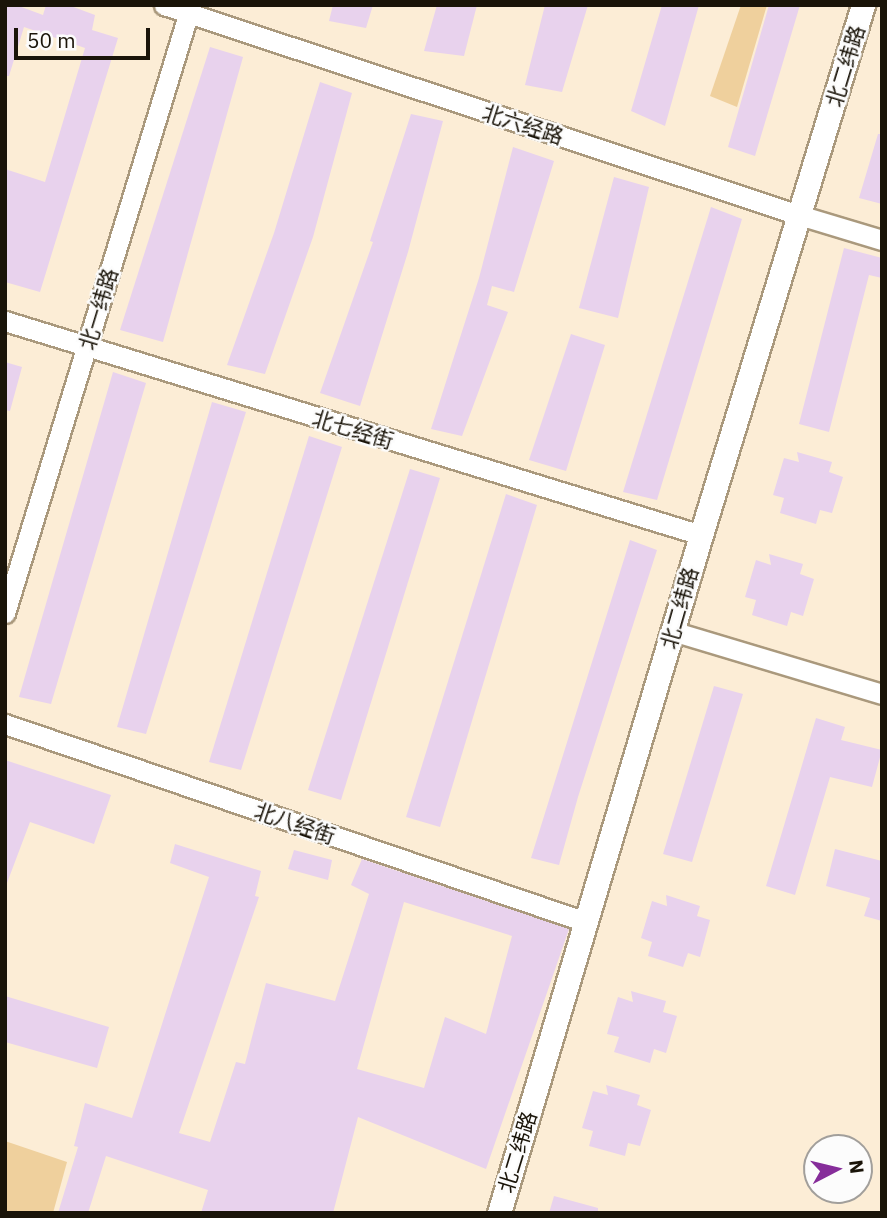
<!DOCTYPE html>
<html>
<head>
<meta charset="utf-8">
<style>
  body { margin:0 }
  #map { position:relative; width:887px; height:1218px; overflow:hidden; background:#fcedd6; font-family:"IBM Plex Sans","Noto Sans SC",sans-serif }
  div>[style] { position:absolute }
  .green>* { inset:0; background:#efd09d }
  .building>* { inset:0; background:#e8d2ed }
  .roads { filter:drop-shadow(2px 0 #aa997d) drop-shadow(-2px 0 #aa997d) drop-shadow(0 2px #aa997d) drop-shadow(0 -2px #aa997d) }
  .minor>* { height:19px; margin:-9.5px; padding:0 9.5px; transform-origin:9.5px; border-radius:9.5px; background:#fff }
  .tertiary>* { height:23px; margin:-11.5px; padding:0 11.5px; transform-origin:11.5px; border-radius:11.5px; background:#fff }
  span { translate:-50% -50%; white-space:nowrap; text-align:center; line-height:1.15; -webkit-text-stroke:5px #fcfcfc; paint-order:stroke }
  .street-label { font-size:21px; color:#1a1409 }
  .frame { position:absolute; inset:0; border:7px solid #1a1409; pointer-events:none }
  .north { position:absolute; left:803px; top:1134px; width:70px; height:70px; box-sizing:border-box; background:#fcfcfc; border:2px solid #a29f9b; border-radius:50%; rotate:83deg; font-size:19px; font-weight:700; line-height:28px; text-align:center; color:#1a1409 }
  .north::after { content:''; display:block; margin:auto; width:24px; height:32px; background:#862d9a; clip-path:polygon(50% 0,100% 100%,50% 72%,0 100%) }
  .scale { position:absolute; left:14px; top:28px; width:136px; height:32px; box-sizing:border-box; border:4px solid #1a1409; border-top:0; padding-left:9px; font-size:21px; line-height:24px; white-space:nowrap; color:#1a1409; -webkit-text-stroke:5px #fcfcfc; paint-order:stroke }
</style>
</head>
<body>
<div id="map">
  <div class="green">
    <i style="clip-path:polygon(741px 5px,767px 5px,737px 107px,710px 96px)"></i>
    <i style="clip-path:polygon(5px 1141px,67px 1162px,53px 1213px,5px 1213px)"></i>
  </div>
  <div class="building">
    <i style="clip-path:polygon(5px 5px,16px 5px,43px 15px,46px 5px,68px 5px,95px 15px,92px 30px,118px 38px,40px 292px,5px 282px,5px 169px,45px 182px,85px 48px,24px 27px,9px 76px,5px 76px)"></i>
    <i style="clip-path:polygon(333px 5px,373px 5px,366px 28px,329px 21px)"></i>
    <i style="clip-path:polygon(437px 5px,477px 5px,464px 56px,424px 51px)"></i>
    <i style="clip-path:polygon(545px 5px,588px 5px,562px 92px,525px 85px)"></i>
    <i style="clip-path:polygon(662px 5px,699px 5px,665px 126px,631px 111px)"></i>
    <i style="clip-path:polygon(769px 5px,800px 5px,755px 156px,728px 147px)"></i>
    <i style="clip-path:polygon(210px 47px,243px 57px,163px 342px,120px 330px)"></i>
    <i style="clip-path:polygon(320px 82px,352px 93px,313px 237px,265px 374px,227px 365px,274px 233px)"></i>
    <i style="clip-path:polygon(411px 114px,443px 121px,408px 252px,360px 406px,320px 393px,373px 242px,370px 241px)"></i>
    <i style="clip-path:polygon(878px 134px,882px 134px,882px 204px,859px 198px)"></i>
    <i style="clip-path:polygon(513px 147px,554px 161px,514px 292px,492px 286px,487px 305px,508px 312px,462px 436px,431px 429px,479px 278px)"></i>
    <i style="clip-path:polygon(614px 177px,649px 187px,618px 318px,579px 308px)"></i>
    <i style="clip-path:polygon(711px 207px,742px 219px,657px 500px,623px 492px)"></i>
    <i style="clip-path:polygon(844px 248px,882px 258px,882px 278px,869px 275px,829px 432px,799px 424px)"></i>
    <i style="clip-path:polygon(571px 334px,605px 345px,566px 471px,529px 460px)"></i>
    <i style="clip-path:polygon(5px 362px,22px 367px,10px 411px,5px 410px)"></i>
    <i style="clip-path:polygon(113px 372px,146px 383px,51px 704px,19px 697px)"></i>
    <i style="clip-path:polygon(212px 402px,246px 412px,146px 734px,117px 727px)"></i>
    <i style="clip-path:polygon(309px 436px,342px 447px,241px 770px,209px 762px)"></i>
    <i style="clip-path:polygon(797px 452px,832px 462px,829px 472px,843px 477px,832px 513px,820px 510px,816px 524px,780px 513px,784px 498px,773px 495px,784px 458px,799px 462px)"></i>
    <i style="clip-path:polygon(410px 469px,440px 478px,341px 800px,308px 790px)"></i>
    <i style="clip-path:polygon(506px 494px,537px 505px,440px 827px,406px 817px)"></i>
    <i style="clip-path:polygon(630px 540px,657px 550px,578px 797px,559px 865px,531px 858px)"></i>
    <i style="clip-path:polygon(769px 554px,803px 564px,800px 574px,814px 579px,803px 616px,791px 612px,787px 626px,752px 615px,756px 600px,745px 597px,756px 560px,771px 565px)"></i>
    <i style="clip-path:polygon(714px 686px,743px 694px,692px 862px,663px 854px)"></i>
    <i style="clip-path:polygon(816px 718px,845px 727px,841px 740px,882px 750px,872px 787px,830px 777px,795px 895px,766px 886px)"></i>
    <i style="clip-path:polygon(5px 760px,111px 795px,94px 844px,30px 822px,7px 883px)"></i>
    <i style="clip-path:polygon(evenodd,175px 844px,261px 871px,255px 896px,259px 897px,179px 1133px,210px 1142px,236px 1062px,245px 1064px,266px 983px,335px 1001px,369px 894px,351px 885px,362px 859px,569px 929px,486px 1169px,358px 1117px,333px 1213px,201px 1213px,208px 1190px,106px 1156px,88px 1213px,58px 1213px,78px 1147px,74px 1146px,85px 1103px,132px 1118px,209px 877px,170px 863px,175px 844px,404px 902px,512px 936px,486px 1034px,445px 1017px,424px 1088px,357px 1069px,404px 902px)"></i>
    <i style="clip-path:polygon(835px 849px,882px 861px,882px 921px,864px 916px,870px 898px,826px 886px)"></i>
    <i style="clip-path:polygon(294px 850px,332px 860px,328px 880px,288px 869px)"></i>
    <i style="clip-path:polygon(666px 895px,700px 906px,697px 916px,710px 920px,700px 957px,688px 953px,683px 967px,648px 956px,652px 942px,641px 938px,652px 901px,667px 906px)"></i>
    <i style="clip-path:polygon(631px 991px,666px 1001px,663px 1012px,677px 1016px,666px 1053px,654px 1049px,650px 1063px,614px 1052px,619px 1037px,607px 1034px,618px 997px,633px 1002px)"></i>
    <i style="clip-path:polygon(5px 996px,109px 1027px,97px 1068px,5px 1042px)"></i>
    <i style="clip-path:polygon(606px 1085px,640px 1095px,637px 1105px,651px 1110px,640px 1146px,628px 1143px,625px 1156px,589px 1146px,593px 1131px,582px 1128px,593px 1091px,608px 1095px)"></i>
    <i style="clip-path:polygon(554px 1196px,598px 1208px,598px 1213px,549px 1213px)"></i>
  </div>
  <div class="roads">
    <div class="minor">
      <i style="left:164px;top:5px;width:669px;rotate:18.3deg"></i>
      <i style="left:799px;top:215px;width:87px;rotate:16.8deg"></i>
      <i style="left:5px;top:321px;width:728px;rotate:17.09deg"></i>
      <i style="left:5px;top:613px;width:636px;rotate:-72.99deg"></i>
      <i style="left:672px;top:631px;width:219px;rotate:16.7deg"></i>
      <i style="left:5px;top:724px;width:614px;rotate:18.82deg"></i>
    </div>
    <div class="tertiary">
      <i style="left:499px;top:1213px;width:707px;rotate:-73.41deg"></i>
      <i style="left:701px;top:535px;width:554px;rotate:-73deg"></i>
    </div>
  </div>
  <div class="street-label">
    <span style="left:845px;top:66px;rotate:-73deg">北二纬路</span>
    <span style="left:523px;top:124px;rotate:18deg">北六经路</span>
    <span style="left:98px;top:309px;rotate:-73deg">北一纬路</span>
    <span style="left:353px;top:429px;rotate:17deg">北七经街</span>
    <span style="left:679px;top:608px;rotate:-74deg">北二纬路</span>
    <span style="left:295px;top:823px;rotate:19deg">北八经街</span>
    <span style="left:517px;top:1152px;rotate:-73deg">北二纬路</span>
  </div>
  <div class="frame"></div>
  <div class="north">N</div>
  <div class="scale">50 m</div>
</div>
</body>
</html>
